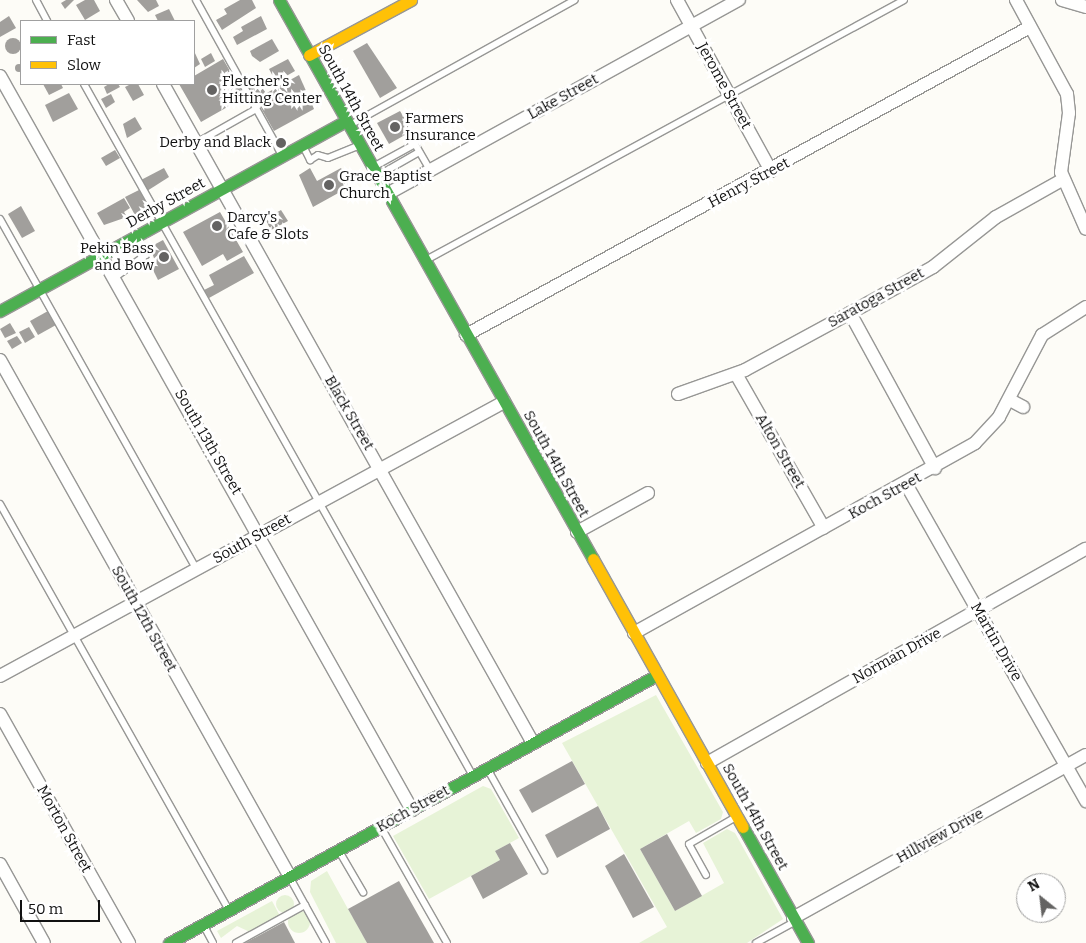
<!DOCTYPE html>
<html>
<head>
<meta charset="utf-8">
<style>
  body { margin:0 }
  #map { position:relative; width:1086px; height:943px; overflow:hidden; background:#fdfcf7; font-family:Bitter,serif }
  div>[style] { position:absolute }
  .green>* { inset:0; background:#e7f3d7 }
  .round { border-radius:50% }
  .building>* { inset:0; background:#a19f9c }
  .roads { filter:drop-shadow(1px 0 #979795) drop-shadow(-1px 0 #979795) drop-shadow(0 1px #979795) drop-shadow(0 -1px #979795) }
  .lane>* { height:6px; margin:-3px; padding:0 3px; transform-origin:3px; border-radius:3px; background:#fffffe }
  .street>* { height:12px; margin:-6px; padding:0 6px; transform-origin:6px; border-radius:6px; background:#fffffe }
  .fast>* { height:11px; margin:-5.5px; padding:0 5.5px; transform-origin:5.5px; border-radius:5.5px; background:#4caf50 }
  .slow>* { height:11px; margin:-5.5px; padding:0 5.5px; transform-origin:5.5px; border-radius:5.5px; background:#ffc107 }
  .dots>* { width:14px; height:14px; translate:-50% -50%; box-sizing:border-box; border:2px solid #fff; border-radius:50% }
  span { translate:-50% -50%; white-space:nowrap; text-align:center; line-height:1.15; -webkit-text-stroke:5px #fff; paint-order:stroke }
  .poi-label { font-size:15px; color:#111 }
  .left { translate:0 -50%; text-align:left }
  .right { translate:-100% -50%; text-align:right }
  .street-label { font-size:15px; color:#111 }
  .legend { position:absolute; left:20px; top:20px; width:175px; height:65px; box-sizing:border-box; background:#fff; border:1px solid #a0a0a0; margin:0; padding:6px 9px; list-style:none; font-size:15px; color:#111 }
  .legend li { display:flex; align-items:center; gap:10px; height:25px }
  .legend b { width:25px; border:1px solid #a0a0a0 }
  .north { position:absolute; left:1016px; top:873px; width:50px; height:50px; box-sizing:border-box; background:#fff; border:1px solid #a0a0a0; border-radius:50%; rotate:331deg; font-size:14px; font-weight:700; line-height:20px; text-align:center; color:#111 }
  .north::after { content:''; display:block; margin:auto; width:18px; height:22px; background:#646362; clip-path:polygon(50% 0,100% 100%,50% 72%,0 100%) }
  .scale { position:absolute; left:20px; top:900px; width:80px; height:22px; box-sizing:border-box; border:2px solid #111; border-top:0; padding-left:6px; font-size:15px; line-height:18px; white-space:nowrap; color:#111; -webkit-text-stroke:4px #fff; paint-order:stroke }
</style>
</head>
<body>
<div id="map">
  <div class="green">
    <i style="clip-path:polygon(656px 695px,723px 812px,721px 819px,696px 833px,689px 821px,640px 849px,675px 911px,724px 883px,703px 843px,727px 829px,735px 833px,783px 919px,747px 943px,639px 943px,667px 927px,562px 743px)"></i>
    <i style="clip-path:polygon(483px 786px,491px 789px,519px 838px,495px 851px,500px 860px,429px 899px,393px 836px)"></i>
    <i style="clip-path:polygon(327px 871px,348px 909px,367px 943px,336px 943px,310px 892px,311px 881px)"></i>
    <i class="round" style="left:276px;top:895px;width:18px;height:18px"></i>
    <i style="clip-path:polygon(272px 901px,280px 916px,250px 932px,237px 926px,221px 938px,217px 931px)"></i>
    <i class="round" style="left:288px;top:911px;width:22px;height:22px"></i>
  </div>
  <div class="building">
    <i style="clip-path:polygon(74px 0,65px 9px,61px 3px,66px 0)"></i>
    <i style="clip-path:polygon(85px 0,94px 0,100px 11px,85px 20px,76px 5px)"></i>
    <i style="clip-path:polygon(137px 0,156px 0,159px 6px,148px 12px)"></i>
    <i style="clip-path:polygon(240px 0,252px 0,256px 8px,222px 30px,216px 20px,227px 14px,224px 9px)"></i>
    <i style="clip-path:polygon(169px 9px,175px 21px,158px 21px,155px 15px)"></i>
    <i style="clip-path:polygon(9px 16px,16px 28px,0 37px,0 22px)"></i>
    <i style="clip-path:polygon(261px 16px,267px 29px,237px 45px,233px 37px,243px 31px,241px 27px)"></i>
    <i class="round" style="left:5px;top:38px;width:16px;height:16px"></i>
    <i style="clip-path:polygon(272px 39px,279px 51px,260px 62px,252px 56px,250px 51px)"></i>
    <i style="clip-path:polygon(367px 43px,397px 88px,380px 98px,353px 51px)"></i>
    <i style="clip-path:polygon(194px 51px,200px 64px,194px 68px)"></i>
    <i style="clip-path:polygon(211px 53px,215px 61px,205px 67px,201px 59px)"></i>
    <i style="clip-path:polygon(223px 59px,245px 97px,201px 122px,179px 84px,194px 84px,194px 76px)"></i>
    <i style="clip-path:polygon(288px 59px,295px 71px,276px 82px,269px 69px)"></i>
    <i class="round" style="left:15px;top:64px;width:8px;height:8px"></i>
    <i style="clip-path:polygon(299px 75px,314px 109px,274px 131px,256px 99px)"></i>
    <i class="round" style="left:250px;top:80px;width:16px;height:16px"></i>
    <i style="clip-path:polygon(43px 84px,61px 84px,63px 88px,49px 95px)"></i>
    <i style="clip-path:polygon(109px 84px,118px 84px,120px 87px,107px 94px,104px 87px)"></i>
    <i style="clip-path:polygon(131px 84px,138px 84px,144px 95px,133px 101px,125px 87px)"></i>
    <i style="clip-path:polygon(69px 93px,78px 109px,53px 122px,45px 105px)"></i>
    <i style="clip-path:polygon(111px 94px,115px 102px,106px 108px,101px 99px)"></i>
    <i style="clip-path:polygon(400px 111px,412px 131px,389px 144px,377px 123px)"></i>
    <i style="clip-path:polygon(135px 117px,142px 129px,127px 138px,123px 124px)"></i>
    <i style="clip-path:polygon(115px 150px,120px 158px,106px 166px,101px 158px)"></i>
    <i style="clip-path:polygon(164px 168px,169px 177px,147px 191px,141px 180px)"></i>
    <i style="clip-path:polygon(310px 168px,317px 181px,341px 168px,351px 186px,313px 207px,299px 175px)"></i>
    <i style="clip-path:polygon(139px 190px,149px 207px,135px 215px,125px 197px)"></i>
    <i style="clip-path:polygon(124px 198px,130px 208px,124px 212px,127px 217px,104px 225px,97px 213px)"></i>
    <i style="clip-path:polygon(21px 206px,35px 231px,22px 238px,8px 214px)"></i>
    <i style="clip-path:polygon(281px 210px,288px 221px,271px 230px,265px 219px)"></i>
    <i style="clip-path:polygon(220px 212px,243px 252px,227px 261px,223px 254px,202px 266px,183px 232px)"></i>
    <i style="clip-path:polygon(163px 240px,179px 269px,158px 280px,150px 264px,155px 261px,150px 247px)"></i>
    <i style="clip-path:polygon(244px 256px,254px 273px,209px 298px,204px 290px,214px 285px,209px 275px)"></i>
    <i style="clip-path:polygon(48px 311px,56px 325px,38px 335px,30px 321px)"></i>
    <i style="clip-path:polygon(10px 323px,16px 333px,5px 338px,0 329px)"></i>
    <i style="clip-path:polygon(29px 327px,35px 337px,25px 343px,19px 332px)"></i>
    <i style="clip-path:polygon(17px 336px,22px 343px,12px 349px,7px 341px)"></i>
    <i style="clip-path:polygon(572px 761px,585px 784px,532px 813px,519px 790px)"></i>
    <i style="clip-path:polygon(598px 806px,610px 829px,557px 858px,545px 835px)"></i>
    <i style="clip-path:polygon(667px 834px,702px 896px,675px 911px,640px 849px)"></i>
    <i style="clip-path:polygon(510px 843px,528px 874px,483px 899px,471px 876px,500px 860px,495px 851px)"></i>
    <i style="clip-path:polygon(624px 854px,654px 907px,633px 918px,605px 866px)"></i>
    <i style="clip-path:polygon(399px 881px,434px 943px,367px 943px,348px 909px)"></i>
    <i style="clip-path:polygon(284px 922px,295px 943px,245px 943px)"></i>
  </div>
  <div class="roads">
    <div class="lane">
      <i style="left:36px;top:0;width:24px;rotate:62deg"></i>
      <i style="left:196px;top:0;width:177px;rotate:61deg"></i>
      <i style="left:84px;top:84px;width:794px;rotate:60.66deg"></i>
      <i style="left:350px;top:125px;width:257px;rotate:-29.1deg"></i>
      <i style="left:196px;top:143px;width:69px;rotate:-29.5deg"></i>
      <i style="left:303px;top:146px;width:16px;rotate:63deg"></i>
      <i style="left:310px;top:160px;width:9px;rotate:-32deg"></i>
      <i style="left:318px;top:155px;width:10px;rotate:17deg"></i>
      <i style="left:328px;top:158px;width:35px;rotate:-22deg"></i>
      <i style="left:375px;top:166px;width:46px;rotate:-28.8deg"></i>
      <i style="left:415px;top:144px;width:30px;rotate:60deg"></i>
      <i style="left:379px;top:175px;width:46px;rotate:-29.9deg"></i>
      <i style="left:0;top:219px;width:403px;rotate:60.7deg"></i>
      <i style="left:426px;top:260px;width:544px;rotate:-28.54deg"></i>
      <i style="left:114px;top:278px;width:39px;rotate:-36deg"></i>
      <i style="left:146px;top:255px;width:20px;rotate:-117deg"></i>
      <i style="left:0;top:504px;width:465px;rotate:60.6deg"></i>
      <i style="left:488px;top:770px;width:115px;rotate:60.8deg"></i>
      <i style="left:382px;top:829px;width:131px;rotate:60.3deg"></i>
      <i style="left:339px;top:851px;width:48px;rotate:59.7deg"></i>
      <i style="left:706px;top:875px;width:35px;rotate:-119deg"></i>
      <i style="left:689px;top:844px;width:54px;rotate:-29.9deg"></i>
      <i style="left:290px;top:878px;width:74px;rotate:61deg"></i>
      <i style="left:204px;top:926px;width:19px;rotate:62deg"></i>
      <i style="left:236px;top:943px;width:79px;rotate:-28.8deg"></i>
      <i style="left:756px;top:943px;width:43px;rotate:-28.9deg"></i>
    </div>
    <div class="street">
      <i style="left:116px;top:0;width:24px;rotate:60deg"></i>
      <i style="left:677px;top:0;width:195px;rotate:61.2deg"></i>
      <i style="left:1016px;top:0;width:107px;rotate:61.5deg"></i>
      <i style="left:1067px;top:94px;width:19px;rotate:84deg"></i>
      <i style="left:1069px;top:113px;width:60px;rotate:97.7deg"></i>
      <i style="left:1061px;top:172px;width:62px;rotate:66.3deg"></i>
      <i style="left:1062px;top:0;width:25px;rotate:16deg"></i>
      <i style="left:0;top:76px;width:842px;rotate:60.69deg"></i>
      <i style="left:163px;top:84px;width:756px;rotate:60.69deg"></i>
      <i style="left:387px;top:194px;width:402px;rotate:-28.9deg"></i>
      <i style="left:850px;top:313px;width:177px;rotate:61.3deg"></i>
      <i style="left:466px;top:335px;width:643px;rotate:-28.64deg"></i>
      <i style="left:0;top:360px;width:593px;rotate:60.71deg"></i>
      <i style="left:736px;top:374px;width:177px;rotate:60.3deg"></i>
      <i style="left:678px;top:394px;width:71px;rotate:-19.7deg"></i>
      <i style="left:745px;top:370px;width:119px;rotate:-28.5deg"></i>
      <i style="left:850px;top:313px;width:95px;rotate:-29deg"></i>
      <i style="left:933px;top:267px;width:80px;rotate:-38.4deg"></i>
      <i style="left:996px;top:217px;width:76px;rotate:-29.3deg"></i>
      <i style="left:1010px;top:400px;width:15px;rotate:28deg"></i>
      <i style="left:906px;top:484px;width:365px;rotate:60.4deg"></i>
      <i style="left:577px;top:532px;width:81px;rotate:-28.8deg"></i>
      <i style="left:634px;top:633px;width:390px;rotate:-29.1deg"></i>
      <i style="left:975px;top:443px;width:35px;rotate:-47deg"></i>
      <i style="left:999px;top:417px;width:93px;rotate:-62.3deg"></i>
      <i style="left:1042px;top:335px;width:52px;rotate:-32.5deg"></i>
      <i style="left:0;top:676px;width:574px;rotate:-28.53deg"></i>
      <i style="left:0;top:714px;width:263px;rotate:60.6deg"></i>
      <i style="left:707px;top:763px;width:435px;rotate:-29.5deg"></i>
      <i style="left:0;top:864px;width:90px;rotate:60.9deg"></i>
      <i style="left:793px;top:918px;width:335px;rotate:-29.1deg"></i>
    </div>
    <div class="fast">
      <i style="left:279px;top:0;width:641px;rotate:60.68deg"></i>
      <i style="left:0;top:311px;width:395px;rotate:-28.8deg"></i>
      <i style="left:743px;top:827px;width:133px;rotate:60.7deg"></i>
      <i style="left:169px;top:943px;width:557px;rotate:-28.77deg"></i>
    </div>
    <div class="slow">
      <i style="left:309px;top:55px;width:116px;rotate:-28.3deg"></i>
      <i style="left:593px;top:559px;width:307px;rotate:60.8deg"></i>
    </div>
  </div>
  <div class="dots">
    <i style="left:212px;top:90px;background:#646362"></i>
    <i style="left:395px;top:127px;background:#646362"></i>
    <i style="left:281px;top:143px;background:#646362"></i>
    <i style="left:329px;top:185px;background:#646362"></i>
    <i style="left:217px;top:226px;background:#646362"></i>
    <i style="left:164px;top:257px;background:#646362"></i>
  </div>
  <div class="poi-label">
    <span class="left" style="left:222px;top:90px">Fletcher's<br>Hitting Center</span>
    <span class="left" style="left:405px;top:127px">Farmers<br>Insurance</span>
    <span class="right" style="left:271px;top:143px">Derby and Black</span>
    <span class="left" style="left:339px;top:185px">Grace Baptist<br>Church</span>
    <span class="left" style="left:227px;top:226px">Darcy's<br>Cafe &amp; Slots</span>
    <span class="right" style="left:154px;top:257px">Pekin Bass<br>and Bow</span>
  </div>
  <div class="street-label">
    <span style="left:724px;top:86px;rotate:61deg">Jerome Street</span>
    <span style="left:563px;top:97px;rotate:-29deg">Lake Street</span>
    <span style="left:351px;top:98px;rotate:61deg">South 14th Street</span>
    <span style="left:749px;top:183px;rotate:-28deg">Henry Street</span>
    <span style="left:166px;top:203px;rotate:-29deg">Derby Street</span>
    <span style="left:876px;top:298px;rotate:-29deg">Saratoga Street</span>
    <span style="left:349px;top:413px;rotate:60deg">Black Street</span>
    <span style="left:208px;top:442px;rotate:60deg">South 13th Street</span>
    <span style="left:780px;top:451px;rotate:60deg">Alton Street</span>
    <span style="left:556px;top:464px;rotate:61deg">South 14th Street</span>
    <span style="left:885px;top:496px;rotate:-29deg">Koch Street</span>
    <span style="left:252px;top:539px;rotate:-29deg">South Street</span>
    <span style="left:144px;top:619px;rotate:61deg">South 12th Street</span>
    <span style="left:996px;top:642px;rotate:60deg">Martin Drive</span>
    <span style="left:897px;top:656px;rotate:-29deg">Norman Drive</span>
    <span style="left:413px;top:809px;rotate:-29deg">Koch Street</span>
    <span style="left:755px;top:817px;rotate:61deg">South 14th Street</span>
    <span style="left:64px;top:829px;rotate:61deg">Morton Street</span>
    <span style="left:940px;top:836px;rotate:-29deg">Hillview Drive</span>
  </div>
  <ul class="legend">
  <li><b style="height:6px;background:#4caf50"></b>Fast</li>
  <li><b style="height:6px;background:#ffc107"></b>Slow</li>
  </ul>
  <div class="north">N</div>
  <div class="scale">50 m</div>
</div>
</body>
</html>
